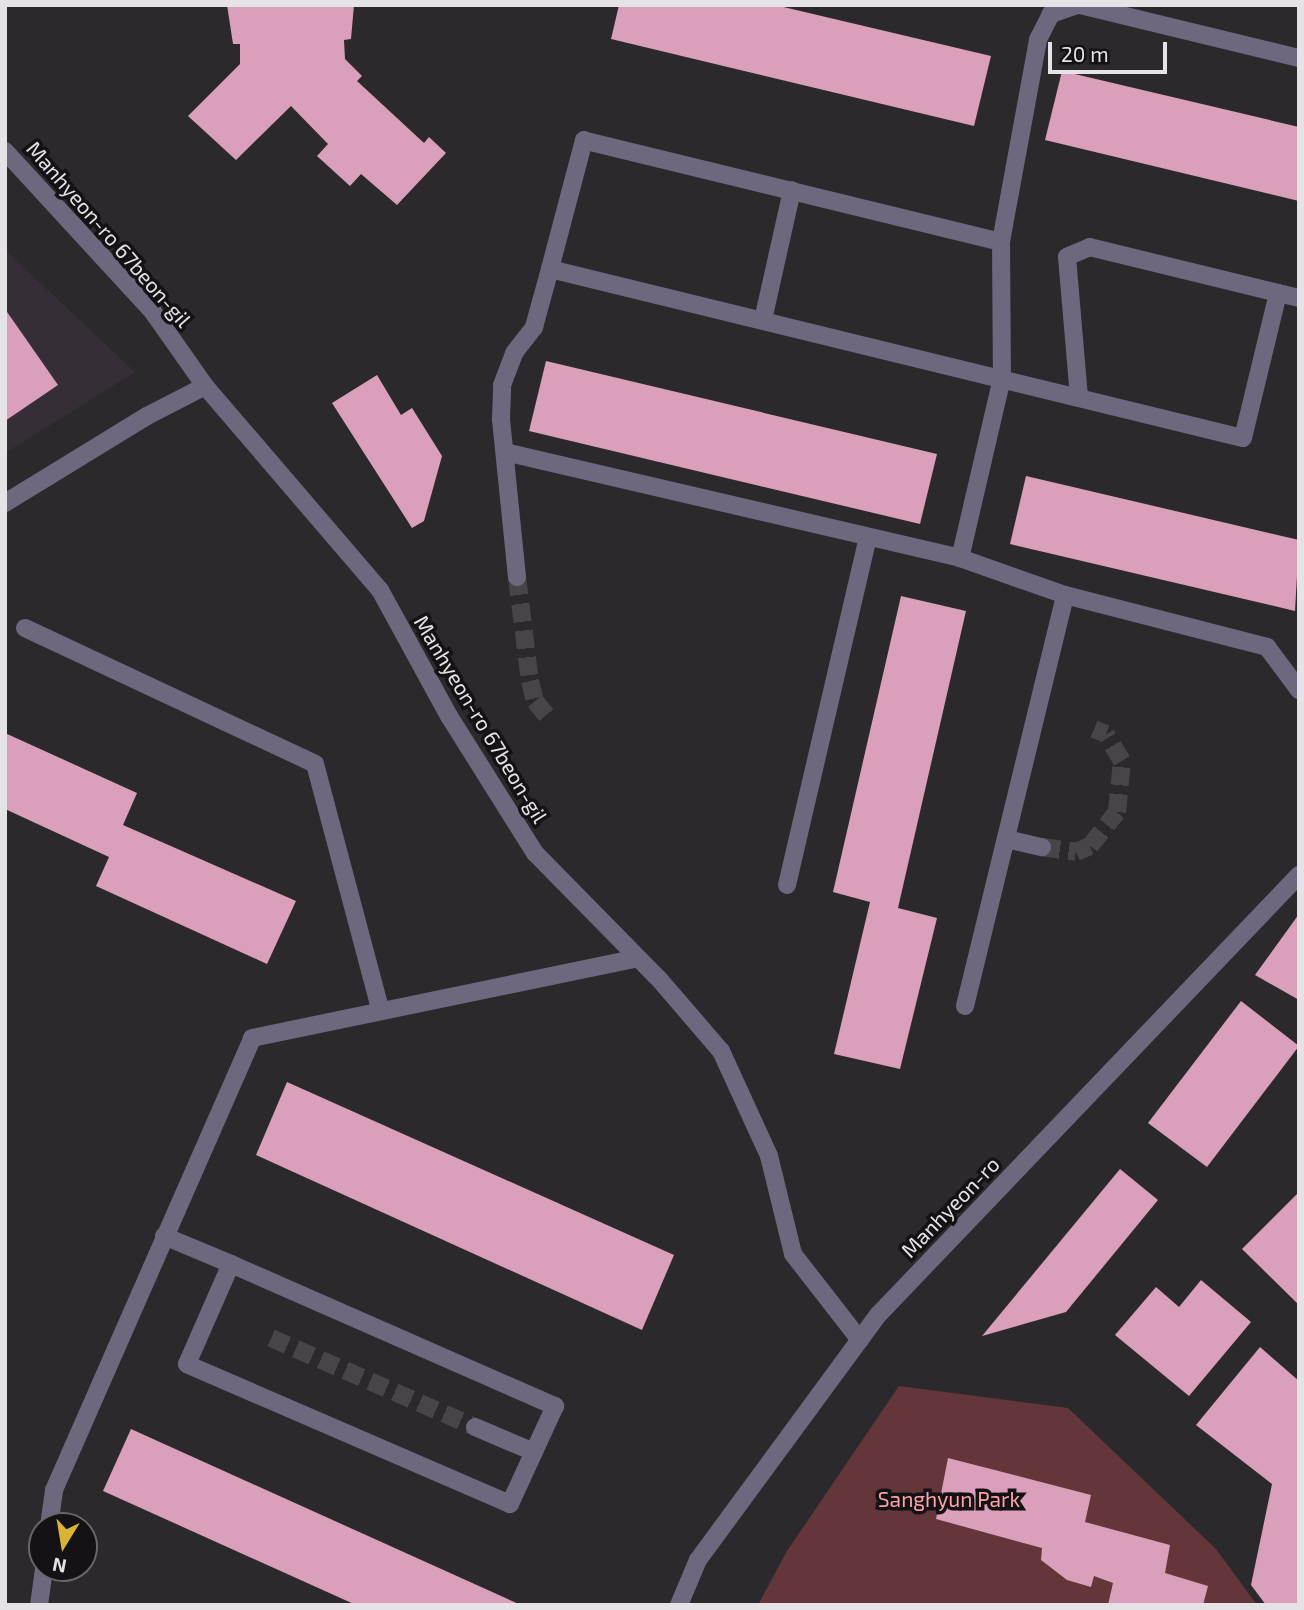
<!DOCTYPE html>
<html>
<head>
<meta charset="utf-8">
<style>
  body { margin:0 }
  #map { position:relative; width:1304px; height:1610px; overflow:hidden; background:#2c292c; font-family:"Exo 2",sans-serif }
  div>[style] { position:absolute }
  .built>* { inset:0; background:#362e36 }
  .green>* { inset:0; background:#643639 }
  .building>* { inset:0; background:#da9fba }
  .minor-tunnel>* { height:18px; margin-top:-9px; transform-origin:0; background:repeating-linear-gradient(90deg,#484548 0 18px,transparent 0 27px) }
  .minor>* { height:18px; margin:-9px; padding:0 9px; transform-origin:9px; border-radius:9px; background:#6e687e }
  span { translate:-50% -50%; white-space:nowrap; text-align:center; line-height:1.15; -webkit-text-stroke:7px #141214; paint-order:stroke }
  .street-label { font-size:21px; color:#e5e3e5 }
  .park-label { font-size:21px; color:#fca2a8 }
  .frame { position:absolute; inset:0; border:7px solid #e5e3e5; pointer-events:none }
  .north { position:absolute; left:28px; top:1512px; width:70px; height:70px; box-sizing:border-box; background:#141214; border:2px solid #686668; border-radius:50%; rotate:191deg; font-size:19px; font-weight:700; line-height:28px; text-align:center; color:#e5e3e5 }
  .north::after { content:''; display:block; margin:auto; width:24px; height:32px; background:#d8b434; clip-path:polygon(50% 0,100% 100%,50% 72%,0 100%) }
  .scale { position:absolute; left:1048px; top:42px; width:119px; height:32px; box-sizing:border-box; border:4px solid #e5e3e5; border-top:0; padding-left:9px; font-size:21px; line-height:24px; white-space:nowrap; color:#e5e3e5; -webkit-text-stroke:5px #141214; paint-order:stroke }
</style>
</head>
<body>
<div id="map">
  <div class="built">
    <i style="clip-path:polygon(5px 250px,135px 372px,5px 453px)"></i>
  </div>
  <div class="green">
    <i style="clip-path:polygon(899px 1386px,1068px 1408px,1216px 1549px,1257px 1605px,758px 1605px,787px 1551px)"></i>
  </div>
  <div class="building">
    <i style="clip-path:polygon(227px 5px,354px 5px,351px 39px,344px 40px,345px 59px,362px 76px,357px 81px,424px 143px,429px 137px,446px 153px,397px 205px,361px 174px,350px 186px,317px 156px,328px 144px,291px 106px,236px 160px,188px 116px,240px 64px,240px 44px,233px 44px)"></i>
    <i style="clip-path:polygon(619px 5px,775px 5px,991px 56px,974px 126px,611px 39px)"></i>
    <i style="clip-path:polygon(1062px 71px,1299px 127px,1299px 201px,1045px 140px)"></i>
    <i style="clip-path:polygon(5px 309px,58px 385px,5px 421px)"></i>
    <i style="clip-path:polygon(546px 361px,937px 454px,920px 524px,529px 431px)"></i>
    <i style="clip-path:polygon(377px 375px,401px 415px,412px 408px,442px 456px,424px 521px,412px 528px,332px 403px)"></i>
    <i style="clip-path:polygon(1026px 476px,1299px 540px,1295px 611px,1010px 544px)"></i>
    <i style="clip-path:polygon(901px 596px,966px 611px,898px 908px,937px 918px,900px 1069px,834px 1054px,870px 902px,833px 892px)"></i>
    <i style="clip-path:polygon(5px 733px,137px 793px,123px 825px,296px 901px,267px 964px,96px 886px,109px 857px,5px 809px)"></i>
    <i style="clip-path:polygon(1299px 914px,1299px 1000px,1255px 975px)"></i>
    <i style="clip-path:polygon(1241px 1001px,1299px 1046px,1207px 1167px,1148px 1123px)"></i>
    <i style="clip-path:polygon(287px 1082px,674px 1255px,642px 1330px,256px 1155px)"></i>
    <i style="clip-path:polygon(1120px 1169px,1158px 1200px,1066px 1312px,982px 1336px)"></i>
    <i style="clip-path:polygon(1299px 1192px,1299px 1305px,1242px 1249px)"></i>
    <i style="clip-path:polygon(1201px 1280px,1251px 1322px,1189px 1396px,1115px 1335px,1156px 1287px,1179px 1307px)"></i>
    <i style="clip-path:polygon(1260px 1347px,1299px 1381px,1299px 1605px,1266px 1605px,1251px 1585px,1272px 1484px,1196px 1425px)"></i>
    <i style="clip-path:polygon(131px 1429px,521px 1605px,356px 1605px,103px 1491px)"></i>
    <i style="clip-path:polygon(948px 1458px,1091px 1495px,1085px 1522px,1170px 1545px,1165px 1573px,1208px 1586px,1203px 1605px,1108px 1605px,1113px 1583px,1094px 1576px,1091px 1587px,1067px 1580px,1041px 1560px,1042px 1548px,936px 1519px)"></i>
  </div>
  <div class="minor-tunnel">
    <i style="left:517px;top:577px;width:105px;rotate:82.9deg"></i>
    <i style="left:530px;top:681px;width:21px;rotate:76deg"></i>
    <i style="left:535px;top:701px;width:19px;rotate:51deg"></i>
    <i style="left:1042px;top:847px;width:34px;rotate:8deg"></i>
    <i style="left:1076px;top:852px;width:15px;rotate:-23deg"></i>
    <i style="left:1090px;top:846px;width:43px;rotate:-51.5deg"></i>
    <i style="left:1117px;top:812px;width:51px;rotate:-84.4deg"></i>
    <i style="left:1122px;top:761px;width:31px;rotate:-121deg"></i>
    <i style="left:1106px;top:734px;width:13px;rotate:-157deg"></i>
    <i style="left:271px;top:1338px;width:223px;rotate:23.6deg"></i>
  </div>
  <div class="minor">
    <i style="left:1077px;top:5px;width:28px;rotate:161deg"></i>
    <i style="left:1051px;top:14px;width:29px;rotate:117deg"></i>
    <i style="left:1038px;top:40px;width:205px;rotate:100.4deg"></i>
    <i style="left:1001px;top:242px;width:136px;rotate:89.6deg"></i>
    <i style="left:1002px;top:378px;width:185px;rotate:103.1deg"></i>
    <i style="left:960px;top:558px;width:111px;rotate:19.4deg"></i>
    <i style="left:1065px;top:595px;width:209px;rotate:14.4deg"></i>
    <i style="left:1267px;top:647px;width:54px;rotate:53.3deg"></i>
    <i style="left:1080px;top:5px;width:225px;rotate:13.6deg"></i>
    <i style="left:5px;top:151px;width:219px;rotate:47.4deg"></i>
    <i style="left:153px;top:312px;width:90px;rotate:54.9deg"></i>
    <i style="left:205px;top:386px;width:269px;rotate:49.4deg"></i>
    <i style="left:380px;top:590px;width:144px;rotate:61.3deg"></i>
    <i style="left:449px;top:716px;width:162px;rotate:57.9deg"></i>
    <i style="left:535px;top:853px;width:177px;rotate:45.5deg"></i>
    <i style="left:659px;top:979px;width:95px;rotate:49.3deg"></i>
    <i style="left:721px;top:1051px;width:115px;rotate:65.4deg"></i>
    <i style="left:769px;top:1156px;width:101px;rotate:76.2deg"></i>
    <i style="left:793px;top:1254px;width:109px;rotate:52.1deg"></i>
    <i style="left:1001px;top:242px;width:429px;rotate:-166.3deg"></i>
    <i style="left:584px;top:140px;width:133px;rotate:104.8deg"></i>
    <i style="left:550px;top:269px;width:713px;rotate:13.71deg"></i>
    <i style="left:1243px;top:438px;width:149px;rotate:-76.4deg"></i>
    <i style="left:1278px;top:293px;width:194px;rotate:-166.3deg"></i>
    <i style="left:1090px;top:247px;width:25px;rotate:157deg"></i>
    <i style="left:1067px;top:257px;width:141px;rotate:85.1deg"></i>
    <i style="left:1278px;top:293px;width:22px;rotate:13deg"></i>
    <i style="left:763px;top:320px;width:133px;rotate:-77.4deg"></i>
    <i style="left:505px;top:452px;width:467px;rotate:13.1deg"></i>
    <i style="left:5px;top:503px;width:167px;rotate:-31.5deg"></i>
    <i style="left:147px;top:416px;width:65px;rotate:-27.3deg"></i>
    <i style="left:517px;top:577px;width:159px;rotate:-95.8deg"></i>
    <i style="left:501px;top:419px;width:34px;rotate:-88deg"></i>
    <i style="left:502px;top:385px;width:34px;rotate:-69deg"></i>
    <i style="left:514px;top:353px;width:33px;rotate:-52deg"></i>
    <i style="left:534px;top:327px;width:60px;rotate:-74.6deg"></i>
    <i style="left:25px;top:628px;width:320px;rotate:25.1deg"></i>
    <i style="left:315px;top:764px;width:253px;rotate:75.1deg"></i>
    <i style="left:1006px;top:839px;width:37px;rotate:13deg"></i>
    <i style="left:787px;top:885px;width:356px;rotate:-76.9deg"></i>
    <i style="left:965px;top:1006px;width:423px;rotate:-76.3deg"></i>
    <i style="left:164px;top:1236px;width:73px;rotate:22.7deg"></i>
    <i style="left:231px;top:1264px;width:354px;rotate:23.7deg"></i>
    <i style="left:555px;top:1406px;width:108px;rotate:114.7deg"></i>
    <i style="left:510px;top:1504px;width:352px;rotate:-156.6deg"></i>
    <i style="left:187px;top:1364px;width:109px;rotate:-66.3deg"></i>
    <i style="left:475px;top:1427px;width:64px;rotate:23deg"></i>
    <i style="left:49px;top:1526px;width:36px;rotate:-82deg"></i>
    <i style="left:54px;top:1490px;width:493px;rotate:-66.3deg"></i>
    <i style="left:252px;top:1038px;width:394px;rotate:-11.7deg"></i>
    <i style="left:39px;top:1605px;width:37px;rotate:-82deg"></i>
    <i style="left:679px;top:1605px;width:49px;rotate:-67.1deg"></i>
    <i style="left:698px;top:1560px;width:305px;rotate:-53.7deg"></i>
    <i style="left:879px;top:1314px;width:608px;rotate:-46.27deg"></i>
  </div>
  <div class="street-label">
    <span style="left:109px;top:234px;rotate:49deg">Manhyeon-ro 67beon-gil</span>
    <span style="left:481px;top:719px;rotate:59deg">Manhyeon-ro 67beon-gil</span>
    <span style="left:950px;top:1207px;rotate:-46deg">Manhyeon-ro</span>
  </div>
  <div class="park-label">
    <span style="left:949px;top:1499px">Sanghyun Park</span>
  </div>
  <div class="frame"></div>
  <div class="north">N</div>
  <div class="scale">20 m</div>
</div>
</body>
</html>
